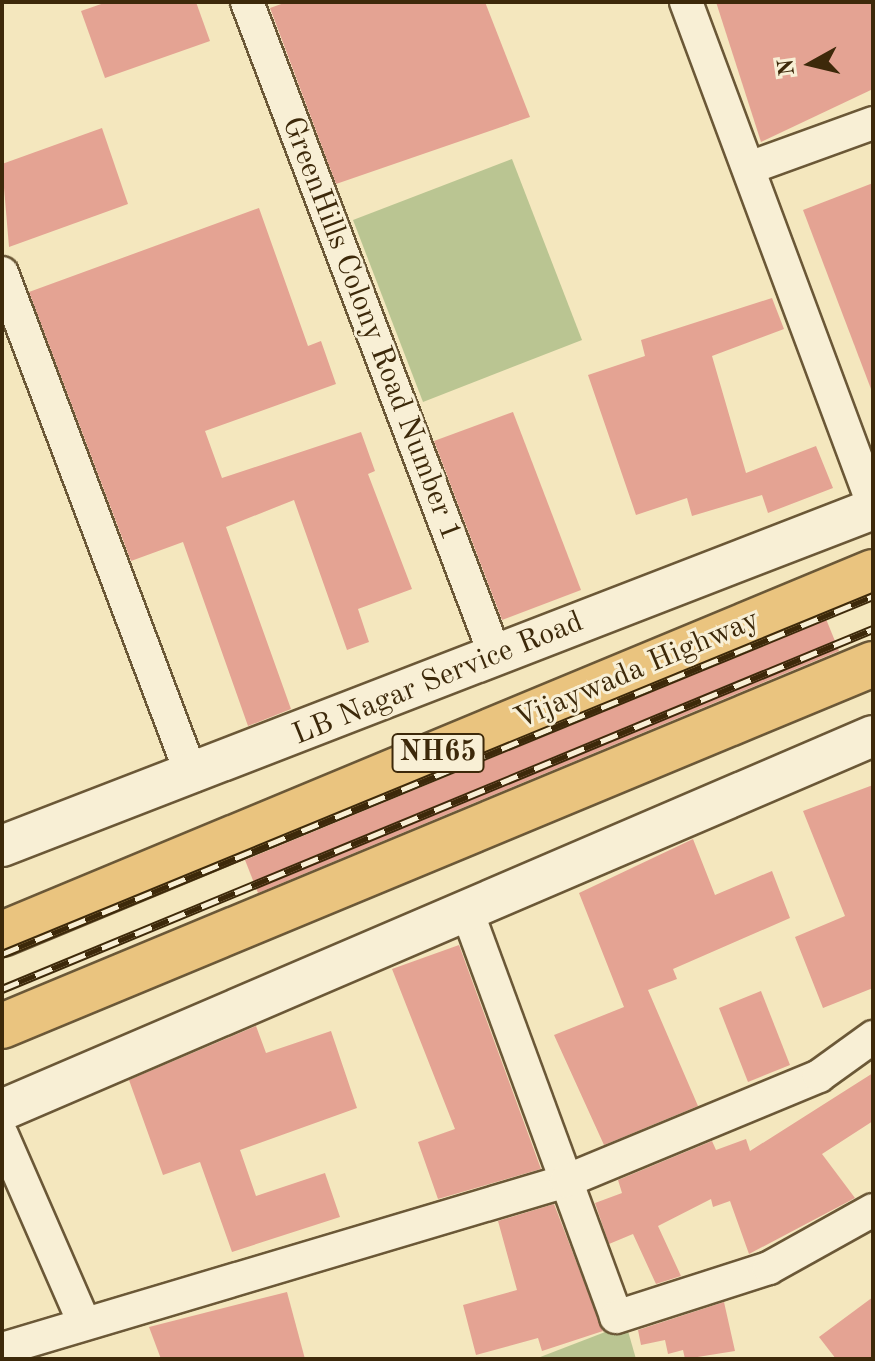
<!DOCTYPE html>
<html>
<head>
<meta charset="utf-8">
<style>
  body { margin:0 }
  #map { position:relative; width:875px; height:1361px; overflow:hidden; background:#f4e7be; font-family:"Old Standard TT",serif }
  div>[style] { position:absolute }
  .green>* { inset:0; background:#bac592 }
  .building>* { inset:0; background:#e4a393 }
  .roads { filter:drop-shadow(2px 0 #6b5837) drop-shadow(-2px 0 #6b5837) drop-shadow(0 2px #6b5837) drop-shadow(0 -2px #6b5837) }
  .minor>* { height:32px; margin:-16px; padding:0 16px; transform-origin:16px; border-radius:16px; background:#f8efd5 }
  .tertiary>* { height:40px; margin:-20px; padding:0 20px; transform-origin:20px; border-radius:20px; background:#f8efd5 }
  .trunk>* { height:44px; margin:-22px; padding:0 22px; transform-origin:22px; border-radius:22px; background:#eac47f }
  .rail>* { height:9px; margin-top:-4.5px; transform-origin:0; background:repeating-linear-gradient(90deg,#f8efd5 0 18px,#3d290a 0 36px); box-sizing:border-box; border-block:2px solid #3d290a }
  span { translate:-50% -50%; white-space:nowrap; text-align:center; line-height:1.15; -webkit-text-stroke:6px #f8efd5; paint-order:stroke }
  .shield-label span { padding:2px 6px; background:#f8efd5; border:2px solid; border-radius:6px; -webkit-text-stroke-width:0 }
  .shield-label { font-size:28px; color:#3d290a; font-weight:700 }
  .street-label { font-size:30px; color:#3d290a }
  .frame { position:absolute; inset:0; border:4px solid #3d290a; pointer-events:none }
  .north { position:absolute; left:771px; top:24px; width:80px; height:80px; -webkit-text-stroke:6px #f8efd5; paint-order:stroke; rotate:262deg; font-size:22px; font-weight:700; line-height:32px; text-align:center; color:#3d290a }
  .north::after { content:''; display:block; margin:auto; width:28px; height:36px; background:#3d290a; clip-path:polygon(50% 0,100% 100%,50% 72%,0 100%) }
</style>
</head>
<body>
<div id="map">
  <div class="green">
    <i style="clip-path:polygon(512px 159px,582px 340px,423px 402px,353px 220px)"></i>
    <i style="clip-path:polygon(626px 1324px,636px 1359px,535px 1359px)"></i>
  </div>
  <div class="building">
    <i style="clip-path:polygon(107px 2px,196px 2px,210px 41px,105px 78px,81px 11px)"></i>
    <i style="clip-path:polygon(287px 2px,485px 2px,530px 117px,336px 184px,270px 8px)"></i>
    <i style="clip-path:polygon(716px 2px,873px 2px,873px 89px,761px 142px)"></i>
    <i style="clip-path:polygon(102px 128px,128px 204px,9px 247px,2px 164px)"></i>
    <i style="clip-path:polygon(873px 183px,873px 389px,871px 389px,803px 210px)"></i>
    <i style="clip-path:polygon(259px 208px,308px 346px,321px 341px,336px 384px,205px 431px,222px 478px,361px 432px,375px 471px,368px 474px,412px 589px,358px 609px,369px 642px,347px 650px,294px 500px,226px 527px,291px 709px,248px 726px,183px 542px,131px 561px,29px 292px)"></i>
    <i style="clip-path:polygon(772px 298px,784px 329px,712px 356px,746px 473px,816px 446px,833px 488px,768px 513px,762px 495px,692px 516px,687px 498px,636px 515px,588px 375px,645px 356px,641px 340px)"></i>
    <i style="clip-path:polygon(513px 412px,581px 590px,502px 620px,434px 441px)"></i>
    <i style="clip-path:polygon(826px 619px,839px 651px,258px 893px,245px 860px)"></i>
    <i style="clip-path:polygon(873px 785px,873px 988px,823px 1008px,795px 937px,845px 916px,803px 811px)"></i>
    <i style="clip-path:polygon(693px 839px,715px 895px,772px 871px,790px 918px,673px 969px,677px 979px,648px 990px,698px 1106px,604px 1145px,554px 1035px,624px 1007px,579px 893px)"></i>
    <i style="clip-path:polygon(459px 945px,541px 1169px,438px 1199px,418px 1142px,455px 1129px,392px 969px)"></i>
    <i style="clip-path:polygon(761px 991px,790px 1065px,748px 1082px,719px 1008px)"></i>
    <i style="clip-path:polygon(256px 1026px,266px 1053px,331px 1031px,357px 1108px,240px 1150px,256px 1196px,325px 1173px,340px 1217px,232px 1252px,200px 1162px,163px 1175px,129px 1080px)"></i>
    <i style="clip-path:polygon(873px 1073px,873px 1121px,822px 1154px,855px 1198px,749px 1254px,730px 1201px,713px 1207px,711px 1199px,658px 1226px,681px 1276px,656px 1284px,633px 1234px,609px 1244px,595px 1203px,622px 1193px,618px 1180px,712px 1141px,716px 1150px,746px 1139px,750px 1151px)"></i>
    <i style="clip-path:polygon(554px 1204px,603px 1331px,542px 1351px,538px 1338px,476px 1355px,463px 1305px,517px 1290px,498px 1221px)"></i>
    <i style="clip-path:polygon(287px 1292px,305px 1359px,161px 1359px,149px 1327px)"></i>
    <i style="clip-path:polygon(873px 1297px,873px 1359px,836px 1359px,819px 1337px)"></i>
    <i style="clip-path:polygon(724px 1302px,735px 1351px,685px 1359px,683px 1350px,668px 1354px,665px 1340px,641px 1345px,638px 1330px)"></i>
  </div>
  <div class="roads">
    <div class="minor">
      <i style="left:247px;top:2px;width:699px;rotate:69.2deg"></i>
      <i style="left:686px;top:2px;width:536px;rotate:69.57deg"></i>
      <i style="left:749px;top:168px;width:132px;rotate:-19.9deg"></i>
      <i style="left:2px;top:273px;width:538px;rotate:69.31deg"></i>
      <i style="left:467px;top:911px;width:432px;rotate:69.8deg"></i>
      <i style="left:616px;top:1317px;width:161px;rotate:-17.8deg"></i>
      <i style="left:769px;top:1268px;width:119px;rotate:-29.1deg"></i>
      <i style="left:2px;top:1135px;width:202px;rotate:66.4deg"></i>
      <i style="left:2px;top:1349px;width:588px;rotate:-16.59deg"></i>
      <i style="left:566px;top:1181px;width:274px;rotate:-22.5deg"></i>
      <i style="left:819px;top:1076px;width:67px;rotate:-35.8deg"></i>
    </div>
    <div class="tertiary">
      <i style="left:2px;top:846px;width:934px;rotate:-21.15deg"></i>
      <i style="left:2px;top:1110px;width:948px;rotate:-23.24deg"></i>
    </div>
    <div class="trunk">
      <i style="left:2px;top:934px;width:943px;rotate:-22.57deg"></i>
      <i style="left:2px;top:1026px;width:943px;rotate:-22.57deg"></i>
    </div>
  </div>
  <div class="rail">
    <i style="left:2px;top:954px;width:942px;rotate:-22.34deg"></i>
    <i style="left:2px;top:989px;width:942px;rotate:-22.46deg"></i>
  </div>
  <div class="shield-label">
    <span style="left:438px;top:753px">NH65</span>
  </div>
  <div class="street-label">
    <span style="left:371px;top:329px;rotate:69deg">GreenHills Colony Road Number 1</span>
    <span style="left:637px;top:670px;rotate:-23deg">Vijaywada Highway</span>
    <span style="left:438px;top:679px;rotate:-22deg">LB Nagar Service Road</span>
  </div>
  <div class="frame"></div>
  <div class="north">N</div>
</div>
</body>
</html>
